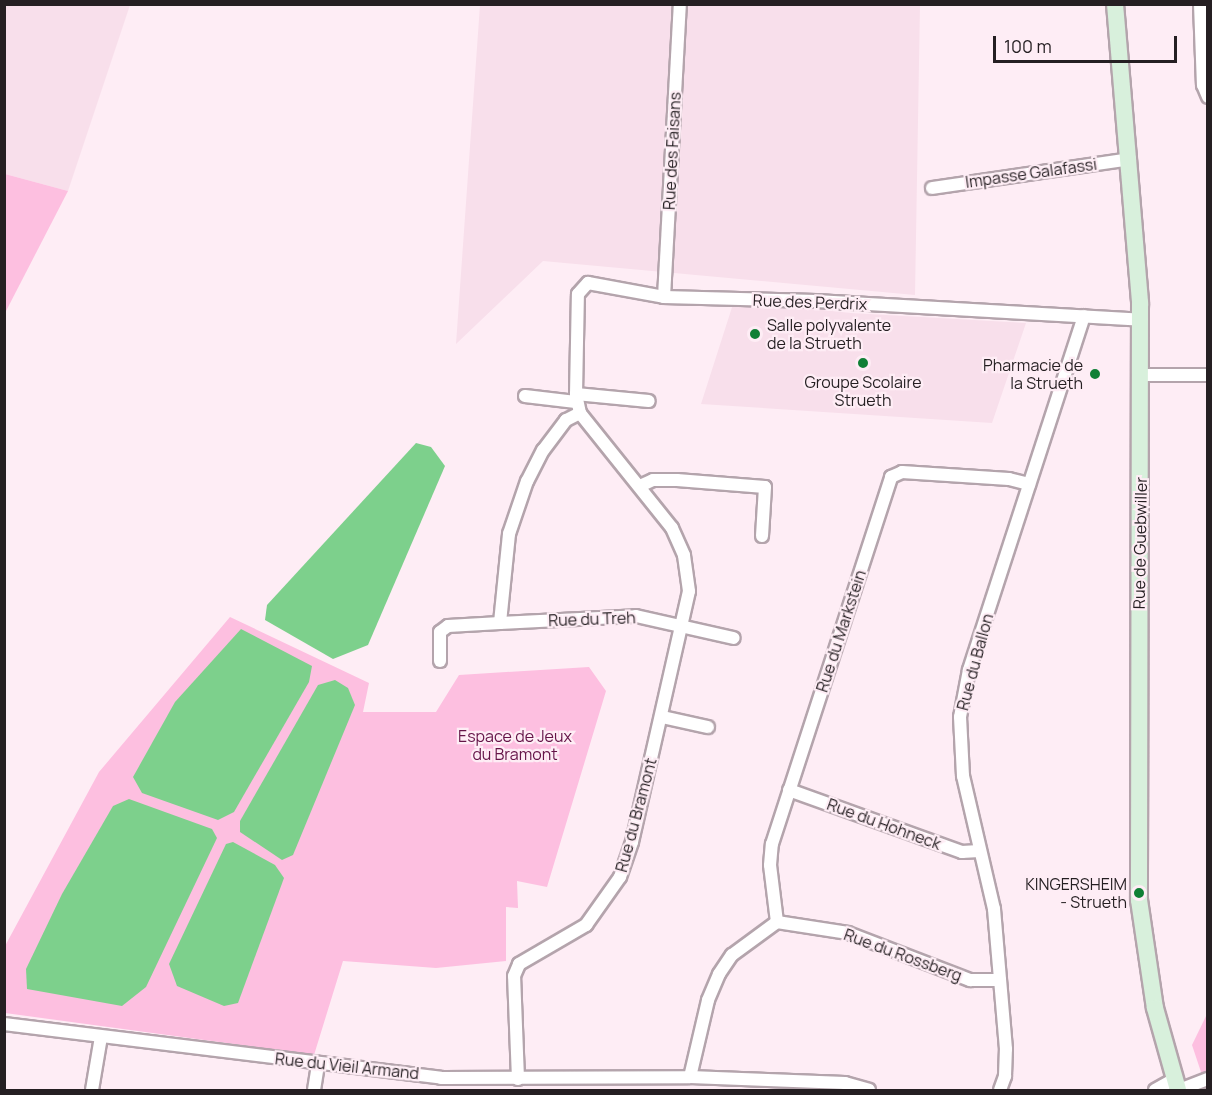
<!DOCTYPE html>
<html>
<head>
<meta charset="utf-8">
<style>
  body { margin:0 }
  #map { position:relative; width:1212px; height:1095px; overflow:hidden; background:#feedf5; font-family:Manrope,sans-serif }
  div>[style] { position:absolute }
  .built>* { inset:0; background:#f8dfeb }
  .green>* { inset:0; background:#fdbfe0 }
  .water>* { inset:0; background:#7dd08c }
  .roads { filter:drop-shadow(2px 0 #b4a4ac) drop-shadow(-2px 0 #b4a4ac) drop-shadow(0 2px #b4a4ac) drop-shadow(0 -2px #b4a4ac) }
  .minor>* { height:12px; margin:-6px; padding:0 6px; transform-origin:6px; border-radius:6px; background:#fff }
  .secondary>* { height:16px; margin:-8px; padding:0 8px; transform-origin:8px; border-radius:8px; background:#d8f0dc }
  .dots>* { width:16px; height:16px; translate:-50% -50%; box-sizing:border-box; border:3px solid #feedf5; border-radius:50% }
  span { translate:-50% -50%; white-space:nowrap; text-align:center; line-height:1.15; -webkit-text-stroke:4.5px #feedf5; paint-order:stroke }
  .street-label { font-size:16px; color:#251f22 }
  .poi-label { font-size:16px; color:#251f22 }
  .left { translate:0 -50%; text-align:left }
  .right { translate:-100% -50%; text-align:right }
  .park-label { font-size:16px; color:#651448 }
  .frame { position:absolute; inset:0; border:6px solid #251f22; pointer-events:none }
  .scale { position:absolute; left:993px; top:36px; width:184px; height:27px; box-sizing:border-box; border:3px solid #251f22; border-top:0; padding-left:8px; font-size:18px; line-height:21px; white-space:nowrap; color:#251f22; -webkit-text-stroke:4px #feedf5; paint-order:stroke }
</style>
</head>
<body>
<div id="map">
  <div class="built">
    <i style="clip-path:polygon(4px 5px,130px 5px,68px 191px,5px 174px)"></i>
    <i style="clip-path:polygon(480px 5px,920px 5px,915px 295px,543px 261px,456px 344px)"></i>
    <i style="clip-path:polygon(734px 301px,851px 313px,1026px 323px,992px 423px,701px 404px)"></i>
  </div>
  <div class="green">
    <i style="clip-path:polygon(5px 174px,68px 191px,5px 313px,4px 174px)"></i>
    <i style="clip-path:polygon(230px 617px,369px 683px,363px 712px,436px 712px,459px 675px,589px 667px,606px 691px,547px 887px,517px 881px,518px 908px,506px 907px,506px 961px,436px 968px,343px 961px,314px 1055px,5px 1013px,5px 946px,99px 772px)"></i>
    <i style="clip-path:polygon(1207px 1014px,1207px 1090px,1192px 1045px)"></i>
  </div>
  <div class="water">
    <i style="clip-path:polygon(416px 443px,431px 447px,445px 466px,368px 645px,333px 659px,265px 620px,267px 605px)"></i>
    <i style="clip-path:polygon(241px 629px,312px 666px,309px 682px,234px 812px,218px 820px,142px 793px,133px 777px,175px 702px)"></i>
    <i style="clip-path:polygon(335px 680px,348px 688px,355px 705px,293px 855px,282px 860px,240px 832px,240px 821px,318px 685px)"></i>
    <i style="clip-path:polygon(129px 799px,212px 829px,217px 838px,146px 987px,122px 1006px,27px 989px,26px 969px,62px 894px,113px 806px)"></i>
    <i style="clip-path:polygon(233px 842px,275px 865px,284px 878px,238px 1003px,224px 1006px,177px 986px,169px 964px,226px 844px)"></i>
  </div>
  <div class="roads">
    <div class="minor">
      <i style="left:1200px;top:4px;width:81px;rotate:87.9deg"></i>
      <i style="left:1203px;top:85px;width:13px;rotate:67deg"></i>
      <i style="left:932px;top:188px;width:200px;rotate:-8.3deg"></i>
      <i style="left:664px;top:297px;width:293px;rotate:-86.9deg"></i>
      <i style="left:1142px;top:375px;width:66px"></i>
      <i style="left:576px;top:394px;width:73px;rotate:5.5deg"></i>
      <i style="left:525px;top:396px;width:51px;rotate:6.7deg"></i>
      <i style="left:580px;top:413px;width:16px;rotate:153deg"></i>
      <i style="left:566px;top:420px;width:38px;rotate:127deg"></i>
      <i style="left:543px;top:450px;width:35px;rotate:117deg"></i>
      <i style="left:527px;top:481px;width:56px;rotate:108.8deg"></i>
      <i style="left:509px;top:534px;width:89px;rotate:95.8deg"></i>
      <i style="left:500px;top:623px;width:136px;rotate:-2.9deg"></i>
      <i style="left:636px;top:616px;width:100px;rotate:12.7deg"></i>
      <i style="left:640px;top:486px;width:14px;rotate:-25deg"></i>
      <i style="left:653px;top:480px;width:24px"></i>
      <i style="left:677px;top:480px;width:88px;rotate:4.5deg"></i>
      <i style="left:765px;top:487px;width:49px;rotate:93.5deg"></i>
      <i style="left:440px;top:661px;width:29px;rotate:-90deg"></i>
      <i style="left:440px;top:632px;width:10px;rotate:-37deg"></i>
      <i style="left:448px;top:626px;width:52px;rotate:-3.3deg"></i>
      <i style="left:662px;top:717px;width:47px;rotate:12.3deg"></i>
      <i style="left:789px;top:790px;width:184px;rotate:19.7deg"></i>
      <i style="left:962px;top:852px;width:17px;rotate:-3deg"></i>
      <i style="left:777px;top:922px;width:57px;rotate:-97deg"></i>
      <i style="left:770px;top:865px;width:21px;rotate:-85deg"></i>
      <i style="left:772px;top:844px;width:386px;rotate:-72deg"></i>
      <i style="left:891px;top:477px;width:12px;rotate:-24deg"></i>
      <i style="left:902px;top:472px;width:107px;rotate:3.7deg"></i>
      <i style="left:1009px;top:479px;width:21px;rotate:14deg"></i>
      <i style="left:4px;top:1024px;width:440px;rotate:7deg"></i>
      <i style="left:441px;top:1078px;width:249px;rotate:-0.2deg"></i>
      <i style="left:690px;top:1077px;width:155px;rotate:2.2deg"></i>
      <i style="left:845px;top:1083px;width:25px;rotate:16deg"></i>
      <i style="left:690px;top:1077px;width:79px;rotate:-76.8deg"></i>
      <i style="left:708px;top:1000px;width:28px;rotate:-67deg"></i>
      <i style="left:719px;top:974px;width:23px;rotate:-56deg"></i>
      <i style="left:732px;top:955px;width:56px;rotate:-36.3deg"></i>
      <i style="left:777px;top:922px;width:72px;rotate:8.8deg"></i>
      <i style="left:848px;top:933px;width:131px;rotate:21.1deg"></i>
      <i style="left:970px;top:980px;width:30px"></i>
      <i style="left:518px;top:1079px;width:103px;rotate:-92.2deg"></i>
      <i style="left:514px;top:976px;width:13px;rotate:-67deg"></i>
      <i style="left:519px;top:964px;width:78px;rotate:-30.2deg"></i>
      <i style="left:586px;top:925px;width:59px;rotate:-54.7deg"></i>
      <i style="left:620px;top:877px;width:37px;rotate:-71deg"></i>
      <i style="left:632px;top:842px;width:257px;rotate:-77.2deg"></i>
      <i style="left:689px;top:591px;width:36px;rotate:-98deg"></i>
      <i style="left:684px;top:555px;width:30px;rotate:-114deg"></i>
      <i style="left:672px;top:528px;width:147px;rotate:-128.7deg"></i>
      <i style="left:580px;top:413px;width:19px;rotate:-102deg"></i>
      <i style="left:576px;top:394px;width:100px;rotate:-88.9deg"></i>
      <i style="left:578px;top:294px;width:15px;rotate:-48deg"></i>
      <i style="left:588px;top:283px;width:77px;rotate:10.4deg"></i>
      <i style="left:664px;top:297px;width:152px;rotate:1.5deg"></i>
      <i style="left:816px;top:301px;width:326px;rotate:3.3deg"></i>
      <i style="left:92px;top:1090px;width:54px;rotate:-80.4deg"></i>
      <i style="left:314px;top:1090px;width:26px;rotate:-81deg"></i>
      <i style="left:1000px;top:1090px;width:15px;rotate:-70deg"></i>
      <i style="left:1005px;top:1076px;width:27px;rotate:-88deg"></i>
      <i style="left:1006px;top:1049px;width:141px;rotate:-94.9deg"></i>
      <i style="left:994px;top:909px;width:137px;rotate:-103.1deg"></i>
      <i style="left:963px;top:776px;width:59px;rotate:-92.9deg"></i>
      <i style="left:960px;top:717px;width:48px;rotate:-79.2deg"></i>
      <i style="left:969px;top:670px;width:372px;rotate:-72deg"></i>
      <i style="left:1155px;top:1090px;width:23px;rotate:-29deg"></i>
      <i style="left:1179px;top:1090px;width:31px;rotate:-21deg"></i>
    </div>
    <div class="secondary">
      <i style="left:1115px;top:4px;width:300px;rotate:85.2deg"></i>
      <i style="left:1140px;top:303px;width:597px;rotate:90.1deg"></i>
      <i style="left:1139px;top:900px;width:109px;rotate:81.6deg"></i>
      <i style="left:1155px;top:1008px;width:85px;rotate:74.3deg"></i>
    </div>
  </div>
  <div class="dots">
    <i style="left:755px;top:334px;background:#108036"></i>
    <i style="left:863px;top:363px;background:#108036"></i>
    <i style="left:1095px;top:374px;background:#108036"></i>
    <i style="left:1139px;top:893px;background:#108036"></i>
  </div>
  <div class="street-label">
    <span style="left:672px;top:151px;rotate:-87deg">Rue des Faisans</span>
    <span style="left:1031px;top:173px;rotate:-8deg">Impasse Galafassi</span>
    <span style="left:810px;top:302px;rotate:2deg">Rue des Perdrix</span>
    <span style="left:1140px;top:543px;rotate:-89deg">Rue de Guebwiller</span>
    <span style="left:592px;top:619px;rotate:-2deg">Rue du Treh</span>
    <span style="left:841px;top:631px;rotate:-72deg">Rue du Markstein</span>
    <span style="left:975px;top:662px;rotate:-75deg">Rue du Ballon</span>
    <span style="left:636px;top:815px;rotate:-75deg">Rue du Bramont</span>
    <span style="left:884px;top:824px;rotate:20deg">Rue du Hohneck</span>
    <span style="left:903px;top:955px;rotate:20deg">Rue du Rossberg</span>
    <span style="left:347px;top:1066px;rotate:6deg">Rue du Vieil Armand</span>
  </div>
  <div class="poi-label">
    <span class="left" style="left:767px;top:334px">Salle polyvalente<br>de la Strueth</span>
    <span class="right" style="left:1083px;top:374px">Pharmacie de<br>la Strueth</span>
    <span style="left:863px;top:391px">Groupe Scolaire<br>Strueth</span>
    <span class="right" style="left:1127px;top:893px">KINGERSHEIM<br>- Strueth</span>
  </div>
  <div class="park-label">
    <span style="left:515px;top:745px">Espace de Jeux<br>du Bramont</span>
  </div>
  <div class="frame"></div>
  <div class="scale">100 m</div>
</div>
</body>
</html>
